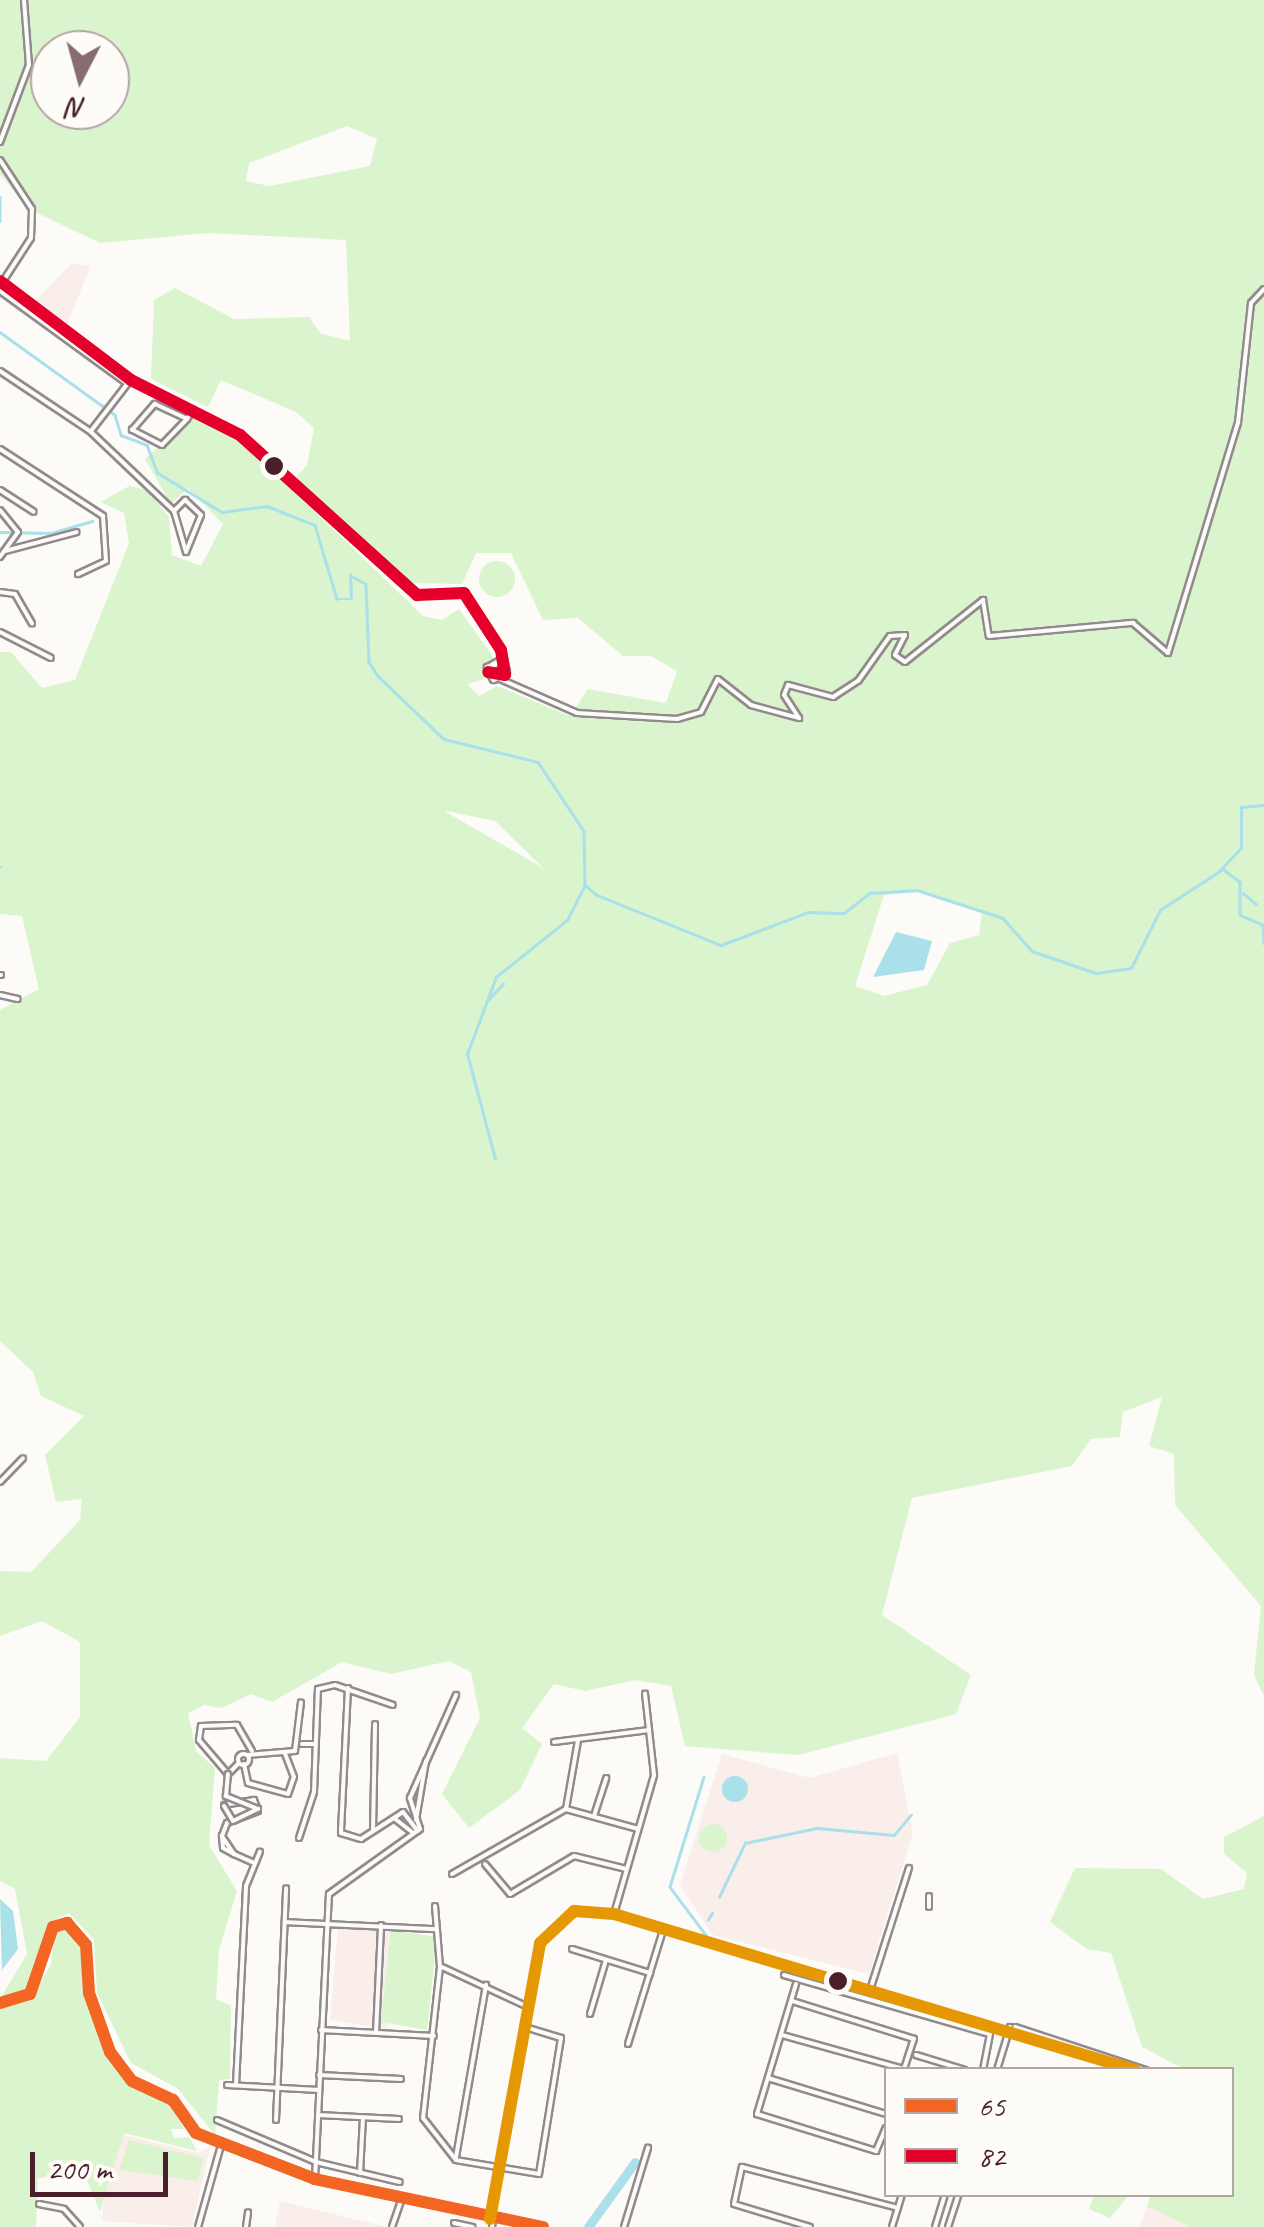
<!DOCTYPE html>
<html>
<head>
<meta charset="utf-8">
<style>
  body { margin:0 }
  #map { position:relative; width:1264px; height:2227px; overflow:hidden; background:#fcfbf8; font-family:Caveat,sans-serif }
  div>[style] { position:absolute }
  .built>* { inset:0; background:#f9eee9 }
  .green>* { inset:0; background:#daf4ce }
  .round { border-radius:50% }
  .water>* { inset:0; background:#a9e0e9 }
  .stream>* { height:2.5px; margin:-1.25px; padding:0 1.25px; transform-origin:1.25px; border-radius:1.25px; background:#a9e0e9 }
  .river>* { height:9px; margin:-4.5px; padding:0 4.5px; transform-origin:4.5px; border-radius:4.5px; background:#a9e0e9 }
  .roads { filter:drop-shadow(2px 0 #928a8b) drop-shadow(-2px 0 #928a8b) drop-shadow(0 2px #928a8b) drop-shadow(0 -2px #928a8b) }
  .street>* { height:4px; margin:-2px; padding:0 2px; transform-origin:2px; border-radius:2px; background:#fbfbf9 }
  .street>.ring { margin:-2px; padding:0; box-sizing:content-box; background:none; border:4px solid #fbfbf9; border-radius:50% }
  .secondary>* { height:6px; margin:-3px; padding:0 3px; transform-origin:3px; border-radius:3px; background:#fbfbf9 }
  .bridges { filter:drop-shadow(2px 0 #928a8b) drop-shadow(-2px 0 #928a8b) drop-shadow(0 2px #928a8b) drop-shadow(0 -2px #928a8b) }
  .street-bridge>* { height:4px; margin:-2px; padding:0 2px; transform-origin:2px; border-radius:2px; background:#fbfbf9 }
  .bus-1>* { height:12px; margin:-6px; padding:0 6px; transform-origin:6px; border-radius:6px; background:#f26522 }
  .bus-2>* { height:12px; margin:-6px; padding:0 6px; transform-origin:6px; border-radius:6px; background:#e4002b }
  .bus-3>* { height:12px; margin:-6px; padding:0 6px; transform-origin:6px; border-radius:6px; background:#e69804 }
  .dots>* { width:28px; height:28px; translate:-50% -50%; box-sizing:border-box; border:5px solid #fdfcf7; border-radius:50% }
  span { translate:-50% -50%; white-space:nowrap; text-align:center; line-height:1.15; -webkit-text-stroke:8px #fdfcf7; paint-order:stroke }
  .legend { position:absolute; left:884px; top:2067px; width:350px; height:130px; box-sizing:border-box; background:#fdfcf7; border:2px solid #b5a4a5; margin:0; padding:12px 18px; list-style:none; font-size:30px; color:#4a1f2b }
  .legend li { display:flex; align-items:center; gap:20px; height:50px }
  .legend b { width:50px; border:2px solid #b5a4a5 }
  .north { position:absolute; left:30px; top:30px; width:100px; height:100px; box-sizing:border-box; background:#fdfcf7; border:2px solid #b5a4a5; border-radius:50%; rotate:186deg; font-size:28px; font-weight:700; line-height:40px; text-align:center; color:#4a1f2b }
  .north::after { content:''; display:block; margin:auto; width:35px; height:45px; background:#886c73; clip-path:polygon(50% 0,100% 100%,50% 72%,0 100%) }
  .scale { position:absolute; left:30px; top:2152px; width:138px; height:45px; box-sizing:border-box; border:5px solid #4a1f2b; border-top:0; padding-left:12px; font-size:30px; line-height:35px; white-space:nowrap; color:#4a1f2b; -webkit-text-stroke:8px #fdfcf7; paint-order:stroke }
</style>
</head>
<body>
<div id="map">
  <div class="built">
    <i style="clip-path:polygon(71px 264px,91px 265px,66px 327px,33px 303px)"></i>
    <i style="clip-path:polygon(897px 1753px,913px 1833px,869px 1974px,713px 1935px,680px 1885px,722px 1754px,810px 1778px)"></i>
    <i style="clip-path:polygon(338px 1927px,391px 1930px,387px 2029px,330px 2020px)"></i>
    <i style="clip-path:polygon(124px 2135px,198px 2153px,210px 2147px,192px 2227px,102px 2221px,106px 2177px)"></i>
    <i style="clip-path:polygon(280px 2201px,387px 2227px,275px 2227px)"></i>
    <i style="clip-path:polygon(1147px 2206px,1190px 2227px,1139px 2227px)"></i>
  </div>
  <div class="green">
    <i style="clip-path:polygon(evenodd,0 0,1264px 0,1264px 1696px,1254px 1675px,1261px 1606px,1175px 1505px,1174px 1454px,1149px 1446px,1162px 1397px,1123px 1412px,1120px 1437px,1091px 1439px,1072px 1466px,912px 1498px,882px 1615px,971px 1675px,956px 1714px,798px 1755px,685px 1746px,671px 1686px,635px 1680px,585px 1691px,554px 1684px,522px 1728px,542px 1744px,520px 1790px,469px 1828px,442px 1794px,480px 1718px,471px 1672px,449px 1661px,391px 1674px,342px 1662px,272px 1702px,251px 1694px,222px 1708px,204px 1705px,188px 1713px,196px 1751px,215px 1768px,209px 1845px,237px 1891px,219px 1950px,216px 1999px,231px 2006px,230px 2079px,219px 2080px,215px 2135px,177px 2088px,131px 2063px,97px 1993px,94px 1940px,69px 1913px,48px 1924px,25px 1991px,0 1999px,27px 1954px,15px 1889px,0 1881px,0 1758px,46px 1761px,80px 1717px,80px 1642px,42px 1621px,0 1636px,0 1571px,31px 1572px,80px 1520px,82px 1499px,56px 1502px,45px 1455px,84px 1416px,41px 1396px,33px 1372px,0 1341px,0 1010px,39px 989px,22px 916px,0 914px,0 652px,11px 652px,42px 688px,75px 680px,129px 543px,124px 513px,101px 502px,129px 486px,147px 490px,169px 517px,172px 555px,201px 566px,223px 524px,188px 488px,171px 504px,145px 459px,193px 417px,240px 439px,423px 616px,442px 620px,459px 609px,493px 657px,484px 679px,467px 684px,479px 696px,497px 686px,570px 716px,588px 689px,666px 703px,677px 671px,651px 656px,623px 656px,578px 618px,543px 620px,511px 553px,476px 553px,462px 584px,411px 583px,293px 481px,307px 465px,314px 428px,296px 412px,221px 380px,208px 407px,151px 379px,154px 300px,175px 288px,234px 319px,309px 317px,321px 334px,350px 341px,346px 240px,208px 233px,100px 243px,27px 208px,0 174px,0 0,50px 50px,110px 50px,110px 110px,50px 110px,50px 50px,0 0,347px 126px,377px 139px,370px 166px,269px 186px,246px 181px,249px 163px,347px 126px,0 0,446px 811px,495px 821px,543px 868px,446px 812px,446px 811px,0 0,918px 892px,982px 913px,979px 935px,950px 943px,927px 985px,884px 996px,855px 986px,884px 895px,918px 892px)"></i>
    <i class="round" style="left:479px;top:561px;width:36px;height:36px"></i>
    <i style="clip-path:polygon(1264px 1816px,1264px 2227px,1190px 2227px,1147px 2206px,1151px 2195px,1232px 2194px,1232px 2070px,1184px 2069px,1142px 2047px,1111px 1953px,1087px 1949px,1050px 1922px,1075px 1868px,1161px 1869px,1203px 1899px,1244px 1889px,1247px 1873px,1224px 1854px,1224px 1837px)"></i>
    <i class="round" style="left:699px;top:1824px;width:28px;height:28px"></i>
    <i style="clip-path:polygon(66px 1928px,83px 1952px,83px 1987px,106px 2053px,121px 2077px,170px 2102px,184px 2129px,171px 2129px,174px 2138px,189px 2137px,197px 2151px,124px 2133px,100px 2212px,84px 2174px,38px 2178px,36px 2227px,0 2227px,0 2009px,31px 1999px,51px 1964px,55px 1929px)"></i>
    <i style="clip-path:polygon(391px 1930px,437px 1937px,427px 2030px,381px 2022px)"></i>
    <i style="clip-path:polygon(129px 2140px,203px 2158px,198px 2181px,119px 2170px)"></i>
    <i style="clip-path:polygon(1094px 2195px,1094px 2194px,1129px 2195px,1110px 2218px,1089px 2209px)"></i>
  </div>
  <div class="water">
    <i style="clip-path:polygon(896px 932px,932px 941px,924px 970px,873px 977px)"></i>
    <i class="round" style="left:722px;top:1776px;width:26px;height:26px"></i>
    <i style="clip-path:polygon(0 1899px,13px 1911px,18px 1949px,2px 1970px)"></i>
  </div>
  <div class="stream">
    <i style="left:0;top:197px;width:24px;rotate:90deg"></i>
    <i style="left:0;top:332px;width:142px;rotate:35.8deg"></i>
    <i style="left:115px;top:415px;width:21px;rotate:73deg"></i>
    <i style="left:121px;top:435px;width:28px;rotate:21deg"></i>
    <i style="left:147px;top:445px;width:30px;rotate:69deg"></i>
    <i style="left:158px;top:473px;width:75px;rotate:31.4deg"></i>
    <i style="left:222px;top:512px;width:45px;rotate:-7.6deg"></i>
    <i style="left:267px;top:506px;width:52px;rotate:21.6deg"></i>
    <i style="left:315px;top:525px;width:77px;rotate:73.4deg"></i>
    <i style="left:337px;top:599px;width:14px"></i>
    <i style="left:351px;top:599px;width:24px;rotate:-92deg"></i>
    <i style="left:350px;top:575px;width:18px;rotate:29deg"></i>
    <i style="left:366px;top:584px;width:78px;rotate:87.8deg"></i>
    <i style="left:369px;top:662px;width:17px;rotate:57deg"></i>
    <i style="left:378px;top:676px;width:91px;rotate:43.7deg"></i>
    <i style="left:444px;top:739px;width:97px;rotate:13.7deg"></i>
    <i style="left:538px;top:762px;width:83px;rotate:56.3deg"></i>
    <i style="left:584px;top:831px;width:54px;rotate:88.9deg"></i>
    <i style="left:585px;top:885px;width:16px;rotate:40deg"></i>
    <i style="left:597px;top:895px;width:134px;rotate:22deg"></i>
    <i style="left:721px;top:945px;width:93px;rotate:-20.8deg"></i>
    <i style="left:808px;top:912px;width:36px;rotate:2deg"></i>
    <i style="left:844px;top:913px;width:33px;rotate:-38deg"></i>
    <i style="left:870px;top:893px;width:47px;rotate:-3.7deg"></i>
    <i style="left:917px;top:890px;width:90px;rotate:18deg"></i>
    <i style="left:1003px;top:918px;width:44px;rotate:48.7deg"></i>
    <i style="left:1032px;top:951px;width:68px;rotate:19deg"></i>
    <i style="left:1096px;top:973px;width:35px;rotate:-8deg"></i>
    <i style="left:1131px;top:968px;width:65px;rotate:-63.4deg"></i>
    <i style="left:1160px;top:910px;width:75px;rotate:-33.1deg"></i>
    <i style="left:1223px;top:869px;width:21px;rotate:37deg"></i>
    <i style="left:1240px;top:882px;width:33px;rotate:90deg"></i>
    <i style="left:1240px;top:915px;width:25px;rotate:23deg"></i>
    <i style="left:1263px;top:925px;width:18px;rotate:87deg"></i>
    <i style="left:0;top:532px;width:51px;rotate:1.1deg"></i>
    <i style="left:51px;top:533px;width:43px;rotate:-16.3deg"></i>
    <i style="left:0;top:867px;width:1px"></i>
    <i style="left:1220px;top:870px;width:30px;rotate:-46deg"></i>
    <i style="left:1241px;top:848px;width:41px;rotate:-90deg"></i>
    <i style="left:1241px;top:807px;width:23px;rotate:-5deg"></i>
    <i style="left:1243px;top:893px;width:17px;rotate:40deg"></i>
    <i style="left:486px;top:1002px;width:25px;rotate:-47deg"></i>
    <i style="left:495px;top:1159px;width:109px;rotate:-104.9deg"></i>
    <i style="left:467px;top:1054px;width:82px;rotate:-69.4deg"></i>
    <i style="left:496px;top:977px;width:91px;rotate:-38.8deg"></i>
    <i style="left:567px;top:920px;width:39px;rotate:-63deg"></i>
    <i style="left:704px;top:1777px;width:115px;rotate:107.2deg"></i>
    <i style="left:670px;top:1887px;width:60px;rotate:53.1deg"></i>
    <i style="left:719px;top:1897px;width:60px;rotate:-64.3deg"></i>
    <i style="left:745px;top:1843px;width:74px;rotate:-11.8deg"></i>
    <i style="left:817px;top:1828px;width:77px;rotate:5.2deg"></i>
    <i style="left:894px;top:1835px;width:26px;rotate:-50deg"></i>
    <i style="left:708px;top:1920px;width:8px;rotate:-60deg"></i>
  </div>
  <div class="river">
    <i style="left:588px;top:2227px;width:80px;rotate:-54.1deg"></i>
  </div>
  <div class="roads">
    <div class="street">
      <i style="left:0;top:142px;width:82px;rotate:-69.4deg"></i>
      <i style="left:29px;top:65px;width:65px;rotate:-94.4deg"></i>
      <i style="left:0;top:160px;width:59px;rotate:56.9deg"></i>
      <i style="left:32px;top:209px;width:29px;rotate:92deg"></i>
      <i style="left:31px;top:238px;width:57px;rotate:122.9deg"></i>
      <i style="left:0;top:291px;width:158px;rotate:36deg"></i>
      <i style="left:0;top:371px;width:110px;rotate:33.8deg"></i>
      <i style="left:91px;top:432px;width:115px;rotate:43.6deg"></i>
      <i style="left:187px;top:419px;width:36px;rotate:134deg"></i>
      <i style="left:162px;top:445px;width:34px;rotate:-153deg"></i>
      <i style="left:132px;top:430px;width:35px;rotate:-49deg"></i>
      <i style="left:155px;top:404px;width:35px;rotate:25deg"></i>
      <i style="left:187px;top:419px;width:9px;rotate:-58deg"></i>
      <i style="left:91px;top:431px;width:61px;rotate:-52.4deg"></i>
      <i style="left:0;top:449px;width:123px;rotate:33deg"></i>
      <i style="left:103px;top:516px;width:45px;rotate:86.2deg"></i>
      <i style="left:106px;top:561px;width:31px;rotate:155deg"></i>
      <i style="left:0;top:490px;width:40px;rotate:32.9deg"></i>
      <i style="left:185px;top:500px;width:22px;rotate:43deg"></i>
      <i style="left:201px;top:515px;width:40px;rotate:112deg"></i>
      <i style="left:186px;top:552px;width:43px;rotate:-106.3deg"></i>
      <i style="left:174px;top:511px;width:16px;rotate:-45deg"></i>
      <i style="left:0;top:510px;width:28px;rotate:51deg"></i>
      <i style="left:18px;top:532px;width:31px;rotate:126deg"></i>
      <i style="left:5px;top:551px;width:74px;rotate:-14.8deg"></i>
      <i style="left:0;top:592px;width:15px;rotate:8deg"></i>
      <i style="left:15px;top:594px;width:34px;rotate:60deg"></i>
      <i style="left:0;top:632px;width:57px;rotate:27deg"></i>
      <i style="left:500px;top:679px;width:84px;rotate:23.8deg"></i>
      <i style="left:577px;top:713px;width:100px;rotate:3.4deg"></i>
      <i style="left:677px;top:719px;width:25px;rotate:-16deg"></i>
      <i style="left:701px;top:712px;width:37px;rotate:-63deg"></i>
      <i style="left:718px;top:679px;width:42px;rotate:38.2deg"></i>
      <i style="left:751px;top:705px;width:50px;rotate:15.2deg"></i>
      <i style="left:799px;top:718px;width:27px;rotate:-123deg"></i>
      <i style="left:784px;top:695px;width:11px;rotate:-68deg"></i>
      <i style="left:788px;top:685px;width:47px;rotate:14.9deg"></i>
      <i style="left:833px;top:697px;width:30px;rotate:-33deg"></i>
      <i style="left:858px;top:681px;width:55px;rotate:-54.6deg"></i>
      <i style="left:890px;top:636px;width:15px;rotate:-4deg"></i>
      <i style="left:905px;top:635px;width:22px;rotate:117deg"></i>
      <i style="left:895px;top:655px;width:12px;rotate:35deg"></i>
      <i style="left:905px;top:662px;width:100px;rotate:-38.5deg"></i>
      <i style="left:983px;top:600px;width:36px;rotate:81deg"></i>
      <i style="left:989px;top:636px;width:145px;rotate:-5.2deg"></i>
      <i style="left:1133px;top:623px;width:46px;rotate:40.6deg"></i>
      <i style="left:1168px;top:653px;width:240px;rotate:-73.1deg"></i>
      <i style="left:1238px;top:423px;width:121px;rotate:-83.8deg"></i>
      <i style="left:1251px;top:303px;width:19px;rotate:-47deg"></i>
      <i style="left:0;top:975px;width:1px"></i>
      <i style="left:0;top:995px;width:18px;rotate:13deg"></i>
      <i style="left:0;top:1482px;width:33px;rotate:-46deg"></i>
      <i style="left:348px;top:1688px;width:145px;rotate:92.8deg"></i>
      <i style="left:341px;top:1833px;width:21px;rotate:17deg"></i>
      <i style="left:361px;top:1839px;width:50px;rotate:-32.7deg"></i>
      <i style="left:403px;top:1812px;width:24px;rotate:52deg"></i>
      <i style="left:554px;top:1742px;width:96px;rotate:-7.2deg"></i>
      <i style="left:302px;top:1744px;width:13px"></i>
      <i class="ring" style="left:237.5px;top:1753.5px;width:7px;height:7px"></i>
      <i style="left:247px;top:1755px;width:48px;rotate:-4.8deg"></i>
      <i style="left:295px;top:1751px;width:49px;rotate:-83deg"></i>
      <i style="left:239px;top:1763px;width:16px;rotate:135deg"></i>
      <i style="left:228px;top:1774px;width:45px;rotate:-130.5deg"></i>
      <i style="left:199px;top:1740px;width:14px;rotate:-82deg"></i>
      <i style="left:201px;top:1726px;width:36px;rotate:-2deg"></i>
      <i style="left:237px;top:1725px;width:30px;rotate:60deg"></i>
      <i style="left:244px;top:1764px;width:19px;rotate:78deg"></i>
      <i style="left:248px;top:1783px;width:41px;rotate:15.4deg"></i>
      <i style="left:288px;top:1794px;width:18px;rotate:-71deg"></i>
      <i style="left:294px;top:1777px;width:26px;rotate:-111deg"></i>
      <i style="left:566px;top:1809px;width:70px;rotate:-80.1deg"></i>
      <i style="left:594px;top:1816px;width:40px;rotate:-72deg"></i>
      <i style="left:394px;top:1818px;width:24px;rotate:38deg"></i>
      <i style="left:416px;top:1820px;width:60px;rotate:-80.4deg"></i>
      <i style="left:373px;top:1831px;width:107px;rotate:-88.9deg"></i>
      <i style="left:222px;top:1836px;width:14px;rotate:-69deg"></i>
      <i style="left:227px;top:1823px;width:33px;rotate:-21deg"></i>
      <i style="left:258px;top:1811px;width:12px;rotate:-110deg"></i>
      <i style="left:254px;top:1800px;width:30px;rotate:171deg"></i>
      <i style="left:299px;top:1838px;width:48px;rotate:-71.9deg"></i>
      <i style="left:314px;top:1792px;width:103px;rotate:-87.8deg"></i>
      <i style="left:318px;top:1689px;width:17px;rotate:-13deg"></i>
      <i style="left:335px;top:1685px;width:61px;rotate:19deg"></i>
      <i style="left:234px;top:1854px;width:22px;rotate:-124deg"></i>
      <i style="left:222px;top:1836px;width:12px;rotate:85deg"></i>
      <i style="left:223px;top:1848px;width:13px;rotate:29deg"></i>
      <i style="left:234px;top:1854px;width:20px;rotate:24deg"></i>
      <i style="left:485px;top:1864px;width:39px;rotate:50deg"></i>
      <i style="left:510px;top:1894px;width:74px;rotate:-30.7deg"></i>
      <i style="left:574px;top:1856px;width:54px;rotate:14deg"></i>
      <i style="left:452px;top:1874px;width:131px;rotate:-29.7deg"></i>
      <i style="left:566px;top:1809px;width:75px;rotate:15.5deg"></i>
      <i style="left:435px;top:1906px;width:61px;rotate:85.3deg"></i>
      <i style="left:440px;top:1967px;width:152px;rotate:96.4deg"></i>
      <i style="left:423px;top:2118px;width:53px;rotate:51.8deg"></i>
      <i style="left:456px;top:2160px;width:84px;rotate:9.6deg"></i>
      <i style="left:539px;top:2174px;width:138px;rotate:-80.8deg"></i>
      <i style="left:561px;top:2038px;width:39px;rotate:-163deg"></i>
      <i style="left:929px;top:1907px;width:11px;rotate:-90deg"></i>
      <i style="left:614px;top:1914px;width:145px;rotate:-73.9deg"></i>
      <i style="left:654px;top:1775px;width:82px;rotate:-96.3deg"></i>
      <i style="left:285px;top:1922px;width:150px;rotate:2.7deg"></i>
      <i style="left:572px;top:1949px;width:82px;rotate:17.1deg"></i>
      <i style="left:442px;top:1967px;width:95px;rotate:24.9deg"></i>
      <i style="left:784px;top:1975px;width:214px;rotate:16deg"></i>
      <i style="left:990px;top:2034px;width:37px;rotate:101deg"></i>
      <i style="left:796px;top:1984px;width:136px;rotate:106.7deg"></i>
      <i style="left:757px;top:2114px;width:125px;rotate:17.3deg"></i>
      <i style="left:876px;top:2151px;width:25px;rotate:-67deg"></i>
      <i style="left:871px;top:1987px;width:125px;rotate:-72.3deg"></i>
      <i style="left:590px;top:2014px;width:56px;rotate:-73.5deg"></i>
      <i style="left:1015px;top:2027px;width:138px;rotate:18.2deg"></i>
      <i style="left:321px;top:2030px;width:113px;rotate:3deg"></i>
      <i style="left:376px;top:2033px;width:108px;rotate:-87.3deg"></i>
      <i style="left:782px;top:2035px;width:127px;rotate:15.6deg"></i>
      <i style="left:904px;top:2069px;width:32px;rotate:-72deg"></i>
      <i style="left:914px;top:2039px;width:128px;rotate:-162.7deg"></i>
      <i style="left:628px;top:2044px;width:119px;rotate:-72.9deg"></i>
      <i style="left:916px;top:2055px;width:51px;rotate:17deg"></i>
      <i style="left:997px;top:2070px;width:45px;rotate:-73.2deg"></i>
      <i style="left:319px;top:2075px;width:82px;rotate:2.8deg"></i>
      <i style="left:768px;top:2078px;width:123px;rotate:17deg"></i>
      <i style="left:227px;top:2085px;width:92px;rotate:3.1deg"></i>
      <i style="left:236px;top:2085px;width:199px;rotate:-87.1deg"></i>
      <i style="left:246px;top:1886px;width:37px;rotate:-68deg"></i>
      <i style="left:318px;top:2115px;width:81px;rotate:2.8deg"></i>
      <i style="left:217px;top:2120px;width:108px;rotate:23deg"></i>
      <i style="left:316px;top:2162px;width:86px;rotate:13.4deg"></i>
      <i style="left:276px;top:2120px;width:232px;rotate:-87.5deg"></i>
      <i style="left:456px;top:2157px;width:175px;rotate:-80.1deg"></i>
      <i style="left:360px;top:2173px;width:55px;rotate:-86.9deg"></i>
      <i style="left:315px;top:2179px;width:285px;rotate:-87.2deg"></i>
      <i style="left:329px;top:1894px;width:112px;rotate:-35.5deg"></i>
      <i style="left:420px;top:1829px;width:33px;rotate:-108deg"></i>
      <i style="left:410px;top:1798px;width:113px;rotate:-65.9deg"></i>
      <i style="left:39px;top:2204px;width:25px;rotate:11deg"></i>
      <i style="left:64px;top:2209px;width:24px;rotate:48deg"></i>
      <i style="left:490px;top:2219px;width:280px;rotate:-79.7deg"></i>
      <i style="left:540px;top:1943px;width:47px;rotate:-43.3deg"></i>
      <i style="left:574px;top:1911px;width:40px;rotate:4.3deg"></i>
      <i style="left:614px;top:1914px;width:544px;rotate:16.67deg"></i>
      <i style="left:454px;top:2223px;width:19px;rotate:12deg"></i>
      <i style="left:198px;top:2227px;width:85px;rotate:-74.3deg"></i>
      <i style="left:246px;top:2227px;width:15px;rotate:-82deg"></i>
      <i style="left:392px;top:2227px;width:28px;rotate:-71deg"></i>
      <i style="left:492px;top:2227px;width:7px;rotate:-82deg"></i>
      <i style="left:624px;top:2227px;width:83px;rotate:-73.1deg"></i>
      <i style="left:810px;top:2227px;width:79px;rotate:-163.2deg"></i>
      <i style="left:734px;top:2204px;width:38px;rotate:-78deg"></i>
      <i style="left:742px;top:2167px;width:161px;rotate:14.7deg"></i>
      <i style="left:892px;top:2227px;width:34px;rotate:-73deg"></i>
      <i style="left:935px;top:2227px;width:34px;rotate:-73deg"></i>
      <i style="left:948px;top:2227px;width:35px;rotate:-72deg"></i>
    </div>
    <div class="secondary">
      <i style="left:0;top:281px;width:164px;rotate:37.1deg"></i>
      <i style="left:131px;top:380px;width:122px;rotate:26.8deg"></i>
      <i style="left:240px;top:435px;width:239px;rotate:42.1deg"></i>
      <i style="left:417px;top:595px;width:47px;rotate:-2.4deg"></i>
      <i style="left:464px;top:593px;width:68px;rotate:57deg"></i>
      <i style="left:501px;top:650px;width:23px;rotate:77deg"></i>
      <i style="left:506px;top:672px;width:14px;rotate:150deg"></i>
      <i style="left:494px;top:679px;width:13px;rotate:-119deg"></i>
      <i style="left:488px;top:668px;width:14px;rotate:-30deg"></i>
      <i style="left:0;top:2003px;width:31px;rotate:-17deg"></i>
      <i style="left:30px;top:1994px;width:71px;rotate:-71.1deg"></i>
      <i style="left:53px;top:1927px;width:15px;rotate:-16deg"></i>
      <i style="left:67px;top:1923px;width:29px;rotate:49deg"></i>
      <i style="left:86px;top:1945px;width:48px;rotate:86.4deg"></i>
      <i style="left:89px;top:1993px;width:63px;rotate:70.4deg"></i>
      <i style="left:110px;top:2052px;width:36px;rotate:53deg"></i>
      <i style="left:132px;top:2081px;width:45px;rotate:24.9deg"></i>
      <i style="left:173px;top:2100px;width:40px;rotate:55.1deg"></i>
      <i style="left:196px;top:2133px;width:128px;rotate:21.1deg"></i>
      <i style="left:315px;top:2179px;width:233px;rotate:11.9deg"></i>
    </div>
  </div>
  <div class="bridges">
    <div class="street-bridge">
      <i style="left:224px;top:1806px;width:17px;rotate:59deg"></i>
      <i style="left:233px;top:1821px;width:28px;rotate:-26deg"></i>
      <i style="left:258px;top:1809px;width:35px;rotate:-158deg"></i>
      <i style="left:226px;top:1796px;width:22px;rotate:-85deg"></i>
    </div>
  </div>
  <div class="bus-1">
    <i style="left:0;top:2003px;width:31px;rotate:-17deg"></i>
    <i style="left:30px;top:1994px;width:71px;rotate:-71.1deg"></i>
    <i style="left:53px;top:1927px;width:15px;rotate:-16deg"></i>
    <i style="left:67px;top:1923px;width:29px;rotate:49deg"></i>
    <i style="left:86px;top:1945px;width:48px;rotate:86.4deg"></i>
    <i style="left:89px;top:1993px;width:63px;rotate:70.4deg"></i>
    <i style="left:110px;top:2052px;width:36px;rotate:53deg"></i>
    <i style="left:132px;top:2081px;width:45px;rotate:24.9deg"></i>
    <i style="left:173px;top:2100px;width:40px;rotate:55.1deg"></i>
    <i style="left:196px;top:2133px;width:128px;rotate:21.1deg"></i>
    <i style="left:315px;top:2179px;width:233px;rotate:11.9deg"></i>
  </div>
  <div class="bus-2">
    <i style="left:0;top:281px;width:164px;rotate:37.1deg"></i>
    <i style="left:131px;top:380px;width:122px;rotate:26.8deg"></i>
    <i style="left:240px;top:435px;width:239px;rotate:42.1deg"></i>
    <i style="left:417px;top:595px;width:47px;rotate:-2.4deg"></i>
    <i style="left:464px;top:593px;width:68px;rotate:57deg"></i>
    <i style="left:501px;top:650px;width:25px;rotate:81deg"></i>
    <i style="left:505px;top:675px;width:17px;rotate:-170deg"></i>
  </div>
  <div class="bus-3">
    <i style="left:490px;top:2219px;width:280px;rotate:-79.7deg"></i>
    <i style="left:540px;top:1943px;width:47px;rotate:-43.3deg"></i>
    <i style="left:574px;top:1911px;width:40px;rotate:4.3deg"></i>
    <i style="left:614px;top:1914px;width:544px;rotate:16.67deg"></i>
  </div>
  <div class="dots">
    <i style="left:274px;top:466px;background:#4a1f2b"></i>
    <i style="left:838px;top:1981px;background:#4a1f2b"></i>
  </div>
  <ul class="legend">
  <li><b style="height:12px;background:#f26522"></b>65</li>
  <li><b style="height:12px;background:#e4002b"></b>82</li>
  </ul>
  <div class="north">N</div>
  <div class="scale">200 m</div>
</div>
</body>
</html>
